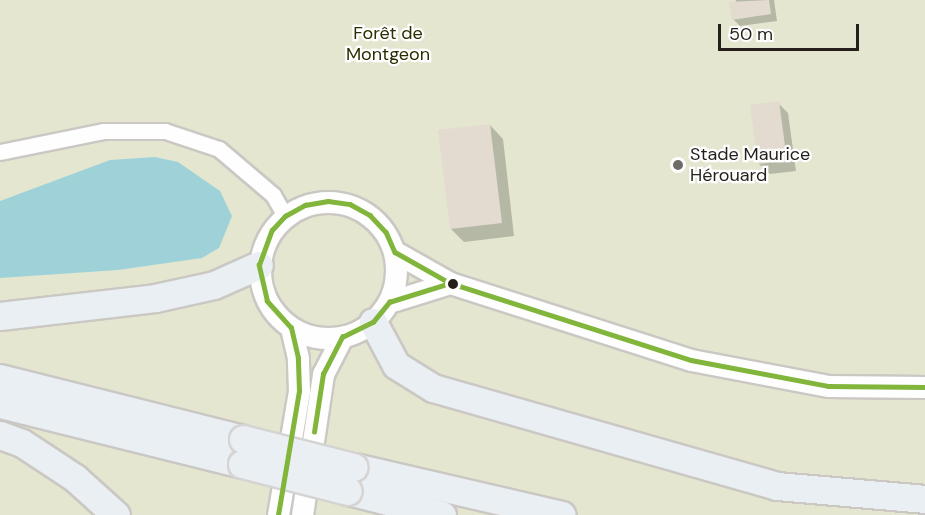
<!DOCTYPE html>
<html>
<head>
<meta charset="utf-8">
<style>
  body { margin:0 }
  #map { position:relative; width:925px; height:515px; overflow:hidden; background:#fbf9f6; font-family:"DM Sans",sans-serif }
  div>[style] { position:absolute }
  .green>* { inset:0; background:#e4e6d0 }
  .water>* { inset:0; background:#9fd2d8 }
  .shadow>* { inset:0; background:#0003 }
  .building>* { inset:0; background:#e3dad0 }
  .roads { filter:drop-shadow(2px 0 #cbc8c4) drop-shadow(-2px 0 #cbc8c4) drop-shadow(0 2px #cbc8c4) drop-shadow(0 -2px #cbc8c4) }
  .street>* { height:15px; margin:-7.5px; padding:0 7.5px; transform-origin:7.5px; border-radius:7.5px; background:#fefefe }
  .secondary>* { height:21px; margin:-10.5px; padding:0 10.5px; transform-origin:10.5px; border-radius:10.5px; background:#fefefe }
  .secondary>.ring { margin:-10.5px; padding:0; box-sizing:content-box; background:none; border:21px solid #fefefe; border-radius:50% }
  .highway>* { height:27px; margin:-13.5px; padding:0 13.5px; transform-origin:13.5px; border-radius:13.5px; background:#e9eff3 }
  .bridges { filter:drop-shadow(2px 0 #d6d4d2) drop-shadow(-2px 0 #d6d4d2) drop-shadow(0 2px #d6d4d2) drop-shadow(0 -2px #d6d4d2) }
  .highway-bridge>* { height:27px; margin:-13.5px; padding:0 13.5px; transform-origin:13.5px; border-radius:13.5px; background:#e9eff3 }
  .bus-1>* { height:4.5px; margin:-2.25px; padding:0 2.25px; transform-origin:2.25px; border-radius:2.25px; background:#82b53b }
  .dots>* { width:16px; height:16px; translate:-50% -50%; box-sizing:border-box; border:3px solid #fff; border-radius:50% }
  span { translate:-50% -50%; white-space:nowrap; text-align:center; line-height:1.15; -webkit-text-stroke:4.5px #fff; paint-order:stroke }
  .park-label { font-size:18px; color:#2b2e01 }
  .poi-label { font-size:18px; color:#241f1a }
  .left { translate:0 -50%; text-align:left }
  .scale { position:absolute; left:718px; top:24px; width:141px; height:27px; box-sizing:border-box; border:3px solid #241f1a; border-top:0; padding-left:8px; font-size:18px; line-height:21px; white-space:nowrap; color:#241f1a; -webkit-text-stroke:4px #fff; paint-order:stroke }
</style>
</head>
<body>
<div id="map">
  <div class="green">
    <i style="clip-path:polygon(0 0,925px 0,925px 515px,0 515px)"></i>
  </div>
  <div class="water">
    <i style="clip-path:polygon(155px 157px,178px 162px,220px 191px,232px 216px,219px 248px,202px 258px,118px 270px,0 278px,0 201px,110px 160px)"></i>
  </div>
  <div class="shadow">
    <i style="clip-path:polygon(736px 0,774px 0,777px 21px,740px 26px,733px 19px)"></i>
    <i style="clip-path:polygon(778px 103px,788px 113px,796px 171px,770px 174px,759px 164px)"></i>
    <i style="clip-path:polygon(490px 125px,503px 139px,514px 236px,464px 242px,451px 229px)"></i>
  </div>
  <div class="building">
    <i style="clip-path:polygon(769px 0,771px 14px,732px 20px,729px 2px)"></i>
    <i style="clip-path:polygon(779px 101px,787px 161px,758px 164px,750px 105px)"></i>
    <i style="clip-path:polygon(490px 124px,502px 223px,450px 229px,438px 130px)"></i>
  </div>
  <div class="roads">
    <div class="street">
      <i style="left:0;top:152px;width:105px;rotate:-11.5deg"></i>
      <i style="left:103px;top:131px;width:62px"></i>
      <i style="left:165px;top:131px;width:57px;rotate:18.4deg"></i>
      <i style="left:219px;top:149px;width:71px;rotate:40.4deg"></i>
      <i style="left:273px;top:195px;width:24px;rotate:60deg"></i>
    </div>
    <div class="secondary">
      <i class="ring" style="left:260px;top:202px;width:115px;height:115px"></i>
      <i style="left:395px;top:252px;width:63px;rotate:29.4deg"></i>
      <i style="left:450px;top:283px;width:253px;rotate:17.7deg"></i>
      <i style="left:691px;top:360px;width:139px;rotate:10.7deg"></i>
      <i style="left:828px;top:386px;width:97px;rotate:0.6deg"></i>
      <i style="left:389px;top:302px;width:64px;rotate:-17.3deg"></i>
      <i style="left:278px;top:515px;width:126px;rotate:-80.4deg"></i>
      <i style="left:299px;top:391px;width:33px;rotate:-92deg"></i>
      <i style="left:298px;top:358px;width:31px;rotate:-103deg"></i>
      <i style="left:302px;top:515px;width:143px;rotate:-81.5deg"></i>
      <i style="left:323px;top:374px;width:42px;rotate:-62.8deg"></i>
    </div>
    <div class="highway">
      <i style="left:0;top:316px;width:156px;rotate:-6.6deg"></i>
      <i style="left:155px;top:298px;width:60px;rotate:-12.4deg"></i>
      <i style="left:214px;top:285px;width:49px;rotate:-24deg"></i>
      <i style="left:373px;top:322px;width:49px;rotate:61.9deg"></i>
      <i style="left:396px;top:365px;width:44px;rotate:31.9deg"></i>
      <i style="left:433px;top:388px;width:358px;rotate:15.9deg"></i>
      <i style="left:777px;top:486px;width:149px;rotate:5deg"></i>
      <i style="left:0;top:378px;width:251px;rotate:14.1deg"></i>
      <i style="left:0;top:404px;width:249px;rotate:13.9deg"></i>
      <i style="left:0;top:435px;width:23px;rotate:20deg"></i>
      <i style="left:22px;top:443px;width:64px;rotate:33.4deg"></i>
      <i style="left:75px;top:478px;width:55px;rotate:42.1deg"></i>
      <i style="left:354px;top:467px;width:213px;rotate:13deg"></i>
      <i style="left:348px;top:491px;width:97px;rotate:14.3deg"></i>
    </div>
  </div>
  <div class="bridges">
    <div class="highway-bridge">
      <i style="left:243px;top:439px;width:114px;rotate:14.2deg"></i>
      <i style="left:242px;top:464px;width:109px;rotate:14.3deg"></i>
    </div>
  </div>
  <div class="bus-1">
    <i style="left:314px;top:432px;width:59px;rotate:-81.2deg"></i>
    <i style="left:323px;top:374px;width:42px;rotate:-62.8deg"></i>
    <i style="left:342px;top:337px;width:34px;rotate:-26deg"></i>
    <i style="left:373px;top:322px;width:26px;rotate:-51deg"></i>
    <i style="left:389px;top:302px;width:64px;rotate:-17.3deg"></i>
    <i style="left:278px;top:515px;width:126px;rotate:-80.4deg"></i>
    <i style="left:299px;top:391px;width:33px;rotate:-92deg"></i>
    <i style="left:298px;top:358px;width:31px;rotate:-103deg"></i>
    <i style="left:291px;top:328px;width:36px;rotate:-132deg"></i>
    <i style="left:267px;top:301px;width:37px;rotate:-103deg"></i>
    <i style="left:259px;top:265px;width:37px;rotate:-70deg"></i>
    <i style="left:272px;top:230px;width:19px;rotate:-47deg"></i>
    <i style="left:285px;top:216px;width:23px;rotate:-29deg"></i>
    <i style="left:305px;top:205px;width:23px;rotate:-10deg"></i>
    <i style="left:328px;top:201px;width:22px;rotate:8deg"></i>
    <i style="left:350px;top:204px;width:23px;rotate:29deg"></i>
    <i style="left:370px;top:215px;width:23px;rotate:47deg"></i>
    <i style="left:386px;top:232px;width:22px;rotate:66deg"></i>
    <i style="left:395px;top:252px;width:63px;rotate:29.4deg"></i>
    <i style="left:450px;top:283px;width:253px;rotate:17.7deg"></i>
    <i style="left:691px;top:360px;width:139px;rotate:10.7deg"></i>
    <i style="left:828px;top:386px;width:97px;rotate:0.6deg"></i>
  </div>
  <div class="dots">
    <i style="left:678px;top:165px;background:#6f6b67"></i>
    <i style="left:453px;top:284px;background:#241f1a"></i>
  </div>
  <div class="park-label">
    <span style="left:388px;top:44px">Forêt de<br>Montgeon</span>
  </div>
  <div class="poi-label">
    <span class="left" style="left:690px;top:165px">Stade Maurice<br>Hérouard</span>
  </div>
  <div class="scale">50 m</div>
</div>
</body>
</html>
